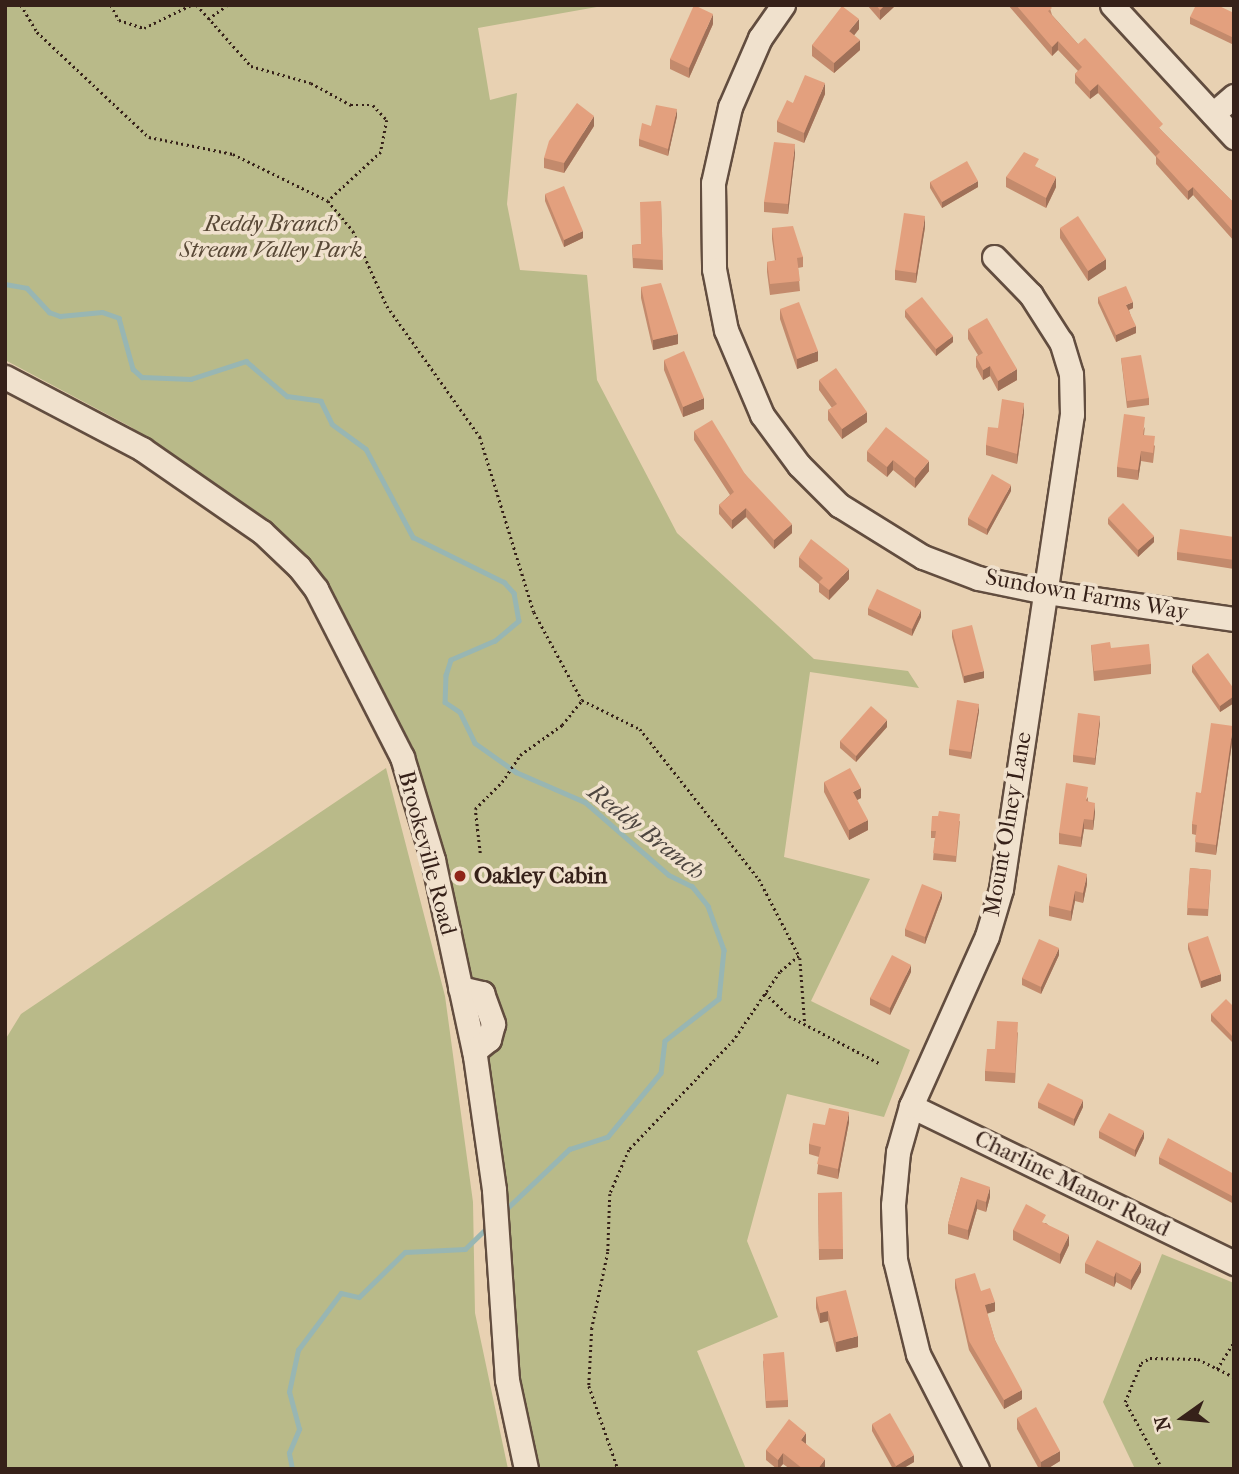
<!DOCTYPE html>
<html>
<head>
<meta charset="utf-8">
<style>
  body { margin:0 }
  #map { position:relative; width:1239px; height:1474px; overflow:hidden; background:#e8d1b2; font-family:"IM FELL French Canon",serif }
  div>[style] { position:absolute }
  .green>* { inset:0; background:#b9ba89 }
  .stream>* { height:4.5px; margin:-2.25px; padding:0 2.25px; transform-origin:2.25px; border-radius:2.25px; background:#98b6b3 }
  .path>* { height:2.5px; margin-top:-1.25px; transform-origin:0; background:repeating-linear-gradient(90deg,#362119 0 2px,transparent 0 5.5px) }
  .roads { filter:drop-shadow(2px 0 #624d3f) drop-shadow(-2px 0 #624d3f) drop-shadow(0 2px #624d3f) drop-shadow(0 -2px #624d3f) }
  .minor>* { height:23px; margin:-11.5px; padding:0 11.5px; transform-origin:11.5px; border-radius:11.5px; background:#f0e1cd }
  .wall>* { inset:0; background:#c38a6c }
  .shaded-wall>* { inset:0; background:#9f7058 }
  .building>* { inset:0; background:#e3a07e }
  .dots>* { width:19px; height:19px; translate:-50% -50%; box-sizing:border-box; border:4px solid #f0e1cd; border-radius:50% }
  span { translate:-50% -50%; white-space:nowrap; text-align:center; line-height:1.15; -webkit-text-stroke:7px #f0e1cd; paint-order:stroke }
  .park-label { font-size:23px; color:#574735; font-style:italic }
  .street-label { font-size:23px; color:#362119 }
  .poi-label { font-size:23px; color:#362119; font-weight:700 }
  .left { translate:0 -50%; text-align:left }
  .water-label { font-size:24px; color:#4e4640; font-style:italic }
  .frame { position:absolute; inset:0; border:7px solid #362119; pointer-events:none }
  .north { position:absolute; left:1148px; top:1383px; width:70px; height:70px; -webkit-text-stroke:5px #f0e1cd; paint-order:stroke; rotate:255deg; font-size:19px; font-weight:700; line-height:28px; text-align:center; color:#362119 }
  .north::after { content:''; display:block; margin:auto; width:24px; height:32px; background:#362119; clip-path:polygon(50% 0,100% 100%,50% 72%,0 100%) }
</style>
</head>
<body>
<div id="map">
  <div class="green">
    <i style="clip-path:polygon(5px 5px,608px 5px,478px 28px,490px 100px,517px 93px,507px 204px,520px 270px,587px 275px,597px 380px,677px 533px,814px 659px,908px 671px,919px 688px,810px 672px,784px 857px,870px 879px,811px 1001px,910px 1050px,884px 1117px,787px 1094px,747px 1241px,778px 1317px,697px 1351px,746px 1469px,525px 1469px,492px 1145px,415px 825px,431px 812px,379px 689px,333px 595px,279px 531px,131px 427px,5px 360px)"></i>
    <i style="clip-path:polygon(386px 768px,445px 996px,473px 1202px,475px 1313px,508px 1469px,5px 1469px,5px 1040px,21px 1014px)"></i>
    <i style="clip-path:polygon(1162px 1254px,1234px 1283px,1234px 1469px,1135px 1469px,1103px 1402px)"></i>
  </div>
  <div class="stream">
    <i style="left:5px;top:284px;width:22px;rotate:10deg"></i>
    <i style="left:27px;top:288px;width:33px;rotate:47deg"></i>
    <i style="left:49px;top:312px;width:12px;rotate:20deg"></i>
    <i style="left:60px;top:316px;width:42px;rotate:-5.4deg"></i>
    <i style="left:102px;top:312px;width:18px;rotate:19deg"></i>
    <i style="left:119px;top:318px;width:53px;rotate:74.6deg"></i>
    <i style="left:133px;top:369px;width:12px;rotate:42deg"></i>
    <i style="left:142px;top:377px;width:49px;rotate:2.3deg"></i>
    <i style="left:191px;top:379px;width:58px;rotate:-18.1deg"></i>
    <i style="left:246px;top:361px;width:54px;rotate:40.5deg"></i>
    <i style="left:287px;top:396px;width:34px;rotate:8deg"></i>
    <i style="left:321px;top:401px;width:25px;rotate:64deg"></i>
    <i style="left:332px;top:424px;width:42px;rotate:36.3deg"></i>
    <i style="left:366px;top:449px;width:100px;rotate:61.9deg"></i>
    <i style="left:413px;top:537px;width:102px;rotate:26.3deg"></i>
    <i style="left:504px;top:582px;width:15px;rotate:48deg"></i>
    <i style="left:514px;top:593px;width:28px;rotate:80deg"></i>
    <i style="left:519px;top:621px;width:31px;rotate:140deg"></i>
    <i style="left:495px;top:641px;width:48px;rotate:156.6deg"></i>
    <i style="left:451px;top:660px;width:16px;rotate:108deg"></i>
    <i style="left:446px;top:675px;width:27px;rotate:92deg"></i>
    <i style="left:445px;top:702px;width:18px;rotate:34deg"></i>
    <i style="left:460px;top:712px;width:34px;rotate:64deg"></i>
    <i style="left:475px;top:743px;width:50px;rotate:35.3deg"></i>
    <i style="left:516px;top:772px;width:75px;rotate:23.5deg"></i>
    <i style="left:585px;top:802px;width:111px;rotate:41deg"></i>
    <i style="left:669px;top:875px;width:25px;rotate:26deg"></i>
    <i style="left:692px;top:886px;width:26px;rotate:51deg"></i>
    <i style="left:708px;top:906px;width:47px;rotate:70deg"></i>
    <i style="left:724px;top:950px;width:49px;rotate:95.8deg"></i>
    <i style="left:719px;top:999px;width:68px;rotate:142.1deg"></i>
    <i style="left:665px;top:1041px;width:32px;rotate:97deg"></i>
    <i style="left:661px;top:1073px;width:83px;rotate:129.6deg"></i>
    <i style="left:608px;top:1137px;width:40px;rotate:162deg"></i>
    <i style="left:570px;top:1149px;width:90px;rotate:136.4deg"></i>
    <i style="left:292px;top:1469px;width:16px;rotate:-101deg"></i>
    <i style="left:289px;top:1453px;width:26px;rotate:-67deg"></i>
    <i style="left:299px;top:1429px;width:38px;rotate:-105deg"></i>
    <i style="left:289px;top:1392px;width:43px;rotate:-77.9deg"></i>
    <i style="left:298px;top:1350px;width:71px;rotate:-53deg"></i>
    <i style="left:341px;top:1293px;width:18px;rotate:13deg"></i>
    <i style="left:359px;top:1297px;width:64px;rotate:-44.4deg"></i>
    <i style="left:405px;top:1252px;width:60px;rotate:-2.9deg"></i>
    <i style="left:465px;top:1249px;width:32px;rotate:-44deg"></i>
  </div>
  <div class="path">
    <i style="left:21px;top:5px;width:31px;rotate:59deg"></i>
    <i style="left:37px;top:32px;width:154px;rotate:43.2deg"></i>
    <i style="left:149px;top:137px;width:86px;rotate:11.4deg"></i>
    <i style="left:233px;top:154px;width:106px;rotate:26.3deg"></i>
    <i style="left:328px;top:201px;width:39px;rotate:50deg"></i>
    <i style="left:353px;top:231px;width:82px;rotate:65.6deg"></i>
    <i style="left:387px;top:306px;width:161px;rotate:54.6deg"></i>
    <i style="left:480px;top:437px;width:183px;rotate:72.9deg"></i>
    <i style="left:534px;top:612px;width:100px;rotate:61.4deg"></i>
    <i style="left:582px;top:700px;width:65px;rotate:26.6deg"></i>
    <i style="left:640px;top:729px;width:191px;rotate:51.6deg"></i>
    <i style="left:759px;top:879px;width:87px;rotate:62.5deg"></i>
    <i style="left:799px;top:956px;width:25px;rotate:140deg"></i>
    <i style="left:780px;top:972px;width:82px;rotate:124.1deg"></i>
    <i style="left:734px;top:1040px;width:152px;rotate:133.7deg"></i>
    <i style="left:629px;top:1150px;width:48px;rotate:113.4deg"></i>
    <i style="left:610px;top:1194px;width:58px;rotate:92deg"></i>
    <i style="left:608px;top:1252px;width:78px;rotate:101.9deg"></i>
    <i style="left:592px;top:1328px;width:58px;rotate:93deg"></i>
    <i style="left:589px;top:1386px;width:88px;rotate:70.7deg"></i>
    <i style="left:111px;top:5px;width:17px;rotate:62deg"></i>
    <i style="left:119px;top:20px;width:26px;rotate:18deg"></i>
    <i style="left:144px;top:28px;width:52px;rotate:-26.1deg"></i>
    <i style="left:197px;top:5px;width:81px;rotate:48.5deg"></i>
    <i style="left:251px;top:66px;width:62px;rotate:15.8deg"></i>
    <i style="left:311px;top:83px;width:46px;rotate:28.8deg"></i>
    <i style="left:351px;top:105px;width:22px"></i>
    <i style="left:373px;top:105px;width:21px;rotate:47deg"></i>
    <i style="left:387px;top:120px;width:33px;rotate:101deg"></i>
    <i style="left:381px;top:152px;width:72px;rotate:137.2deg"></i>
    <i style="left:208px;top:19px;width:24px;rotate:-36deg"></i>
    <i style="left:480px;top:853px;width:44px;rotate:-96.5deg"></i>
    <i style="left:475px;top:809px;width:38px;rotate:-45deg"></i>
    <i style="left:502px;top:782px;width:32px;rotate:-56deg"></i>
    <i style="left:520px;top:755px;width:52px;rotate:-35.5deg"></i>
    <i style="left:562px;top:725px;width:32px;rotate:-51deg"></i>
    <i style="left:800px;top:958px;width:66px;rotate:85.7deg"></i>
    <i style="left:765px;top:993px;width:33px;rotate:44deg"></i>
    <i style="left:789px;top:1016px;width:104px;rotate:27.6deg"></i>
    <i style="left:1217px;top:1369px;width:32px;rotate:-58deg"></i>
    <i style="left:1162px;top:1469px;width:77px;rotate:-118.9deg"></i>
    <i style="left:1125px;top:1402px;width:42px;rotate:-67.7deg"></i>
    <i style="left:1141px;top:1363px;width:10px;rotate:-29deg"></i>
    <i style="left:1150px;top:1358px;width:48px;rotate:1.2deg"></i>
    <i style="left:1198px;top:1359px;width:40px;rotate:26.6deg"></i>
  </div>
  <div class="roads">
    <div class="minor">
      <i style="left:783px;top:5px;width:40px;rotate:124.9deg"></i>
      <i style="left:760px;top:38px;width:75px;rotate:113.5deg"></i>
      <i style="left:730px;top:107px;width:78px;rotate:102.6deg"></i>
      <i style="left:713px;top:183px;width:86px;rotate:89.3deg"></i>
      <i style="left:714px;top:269px;width:62px;rotate:78.9deg"></i>
      <i style="left:726px;top:330px;width:92px;rotate:67deg"></i>
      <i style="left:762px;top:415px;width:62px;rotate:53.5deg"></i>
      <i style="left:799px;top:465px;width:57px;rotate:45deg"></i>
      <i style="left:839px;top:505px;width:99px;rotate:31.8deg"></i>
      <i style="left:923px;top:557px;width:59px;rotate:20.9deg"></i>
      <i style="left:978px;top:578px;width:69px;rotate:11.6deg"></i>
      <i style="left:1046px;top:592px;width:190px;rotate:8.2deg"></i>
      <i style="left:1112px;top:5px;width:180px;rotate:47.3deg"></i>
      <i style="left:1213px;top:114px;width:28px;rotate:-41deg"></i>
      <i style="left:5px;top:377px;width:155px;rotate:27.7deg"></i>
      <i style="left:142px;top:449px;width:146px;rotate:34.7deg"></i>
      <i style="left:262px;top:532px;width:51px;rotate:43.4deg"></i>
      <i style="left:299px;top:567px;width:28px;rotate:52deg"></i>
      <i style="left:316px;top:589px;width:189px;rotate:62.9deg"></i>
      <i style="left:402px;top:757px;width:108px;rotate:73.2deg"></i>
      <i style="left:433px;top:860px;width:200px;rotate:77.9deg"></i>
      <i style="left:475px;top:1056px;width:135px;rotate:81.9deg"></i>
      <i style="left:494px;top:1190px;width:190px;rotate:86.1deg"></i>
      <i style="left:507px;top:1380px;width:91px;rotate:77.9deg"></i>
      <i style="left:460px;top:988px;width:23px;rotate:13deg"></i>
      <i style="left:482px;top:993px;width:33px;rotate:70deg"></i>
      <i style="left:493px;top:1024px;width:16px;rotate:105deg"></i>
      <i style="left:489px;top:1039px;width:19px;rotate:141deg"></i>
      <i style="left:911px;top:1106px;width:359px;rotate:25.9deg"></i>
      <i style="left:977px;top:1469px;width:129px;rotate:-117.2deg"></i>
      <i style="left:918px;top:1354px;width:97px;rotate:-103.7deg"></i>
      <i style="left:895px;top:1260px;width:55px;rotate:-92.1deg"></i>
      <i style="left:893px;top:1205px;width:53px;rotate:-84.6deg"></i>
      <i style="left:898px;top:1152px;width:48px;rotate:-74.2deg"></i>
      <i style="left:911px;top:1106px;width:186px;rotate:-65.9deg"></i>
      <i style="left:987px;top:936px;width:49px;rotate:-73.4deg"></i>
      <i style="left:1001px;top:889px;width:480px;rotate:-81.5deg"></i>
      <i style="left:1072px;top:414px;width:40px;rotate:-91.4deg"></i>
      <i style="left:1071px;top:374px;width:34px;rotate:-107deg"></i>
      <i style="left:1061px;top:342px;width:56px;rotate:-122.6deg"></i>
      <i style="left:1031px;top:295px;width:53px;rotate:-134.2deg"></i>
    </div>
  </div>
  <div class="wall">
    <i style="clip-path:polygon(867px 5px,896px 5px,880px 20px)"></i>
    <i style="clip-path:polygon(1008px 5px,1049px 5px,1052px 15px,1078px 44px,1163px 132px,1234px 203px,1234px 241px,1193px 195px,1188px 200px,1156px 164px,1156px 157px,1098px 93px,1090px 99px,1075px 83px,1075px 74px,1078px 71px,1058px 50px,1052px 56px)"></i>
    <i style="clip-path:polygon(1234px 13px,1234px 45px,1190px 24px,1190px 17px)"></i>
    <i style="clip-path:polygon(713px 24px,689px 78px,670px 69px,670px 59px)"></i>
    <i style="clip-path:polygon(859px 29px,854px 35px,860px 50px,834px 73px,812px 56px,812px 45px)"></i>
    <i style="clip-path:polygon(825px 94px,804px 143px,777px 132px,777px 121px,793px 103px)"></i>
    <i style="clip-path:polygon(677px 116px,668px 156px,639px 146px,639px 139px,651px 126px)"></i>
    <i style="clip-path:polygon(594px 126px,564px 173px,544px 168px,544px 158px)"></i>
    <i style="clip-path:polygon(795px 154px,788px 214px,764px 212px,764px 202px)"></i>
    <i style="clip-path:polygon(1039px 168px,1056px 187px,1046px 208px,1006px 187px,1006px 177px)"></i>
    <i style="clip-path:polygon(930px 182px,978px 187px,942px 208px,930px 188px)"></i>
    <i style="clip-path:polygon(545px 194px,583px 238px,564px 247px,545px 201px)"></i>
    <i style="clip-path:polygon(661px 201px,663px 270px,633px 268px,632px 245px,641px 244px)"></i>
    <i style="clip-path:polygon(925px 227px,916px 283px,895px 280px,895px 270px)"></i>
    <i style="clip-path:polygon(772px 228px,803px 257px,803px 267px,798px 268px,800px 291px,770px 295px,767px 272px,767px 262px,775px 261px,772px 239px)"></i>
    <i style="clip-path:polygon(1060px 228px,1106px 269px,1088px 281px,1060px 238px)"></i>
    <i style="clip-path:polygon(641px 287px,678px 344px,653px 350px,641px 298px)"></i>
    <i style="clip-path:polygon(1098px 297px,1133px 308px,1129px 310px,1136px 333px,1116px 342px,1098px 303px)"></i>
    <i style="clip-path:polygon(780px 309px,818px 361px,797px 369px,780px 319px)"></i>
    <i style="clip-path:polygon(905px 310px,953px 342px,936px 356px,905px 317px)"></i>
    <i style="clip-path:polygon(968px 329px,1017px 380px,998px 391px,990px 376px,983px 380px,976px 367px,976px 357px,978px 355px,968px 339px)"></i>
    <i style="clip-path:polygon(1121px 358px,1149px 398px,1149px 405px,1127px 408px)"></i>
    <i style="clip-path:polygon(664px 360px,704px 409px,683px 417px,664px 370px)"></i>
    <i style="clip-path:polygon(819px 380px,867px 422px,842px 439px,828px 420px,828px 410px,832px 408px,819px 390px)"></i>
    <i style="clip-path:polygon(1024px 413px,1017px 464px,986px 455px,986px 445px,998px 428px)"></i>
    <i style="clip-path:polygon(1145px 427px,1144px 435px,1155px 446px,1153px 463px,1141px 461px,1138px 480px,1117px 477px,1117px 467px)"></i>
    <i style="clip-path:polygon(694px 431px,745px 474px,792px 533px,774px 549px,746px 517px,732px 529px,719px 514px,719px 505px,730px 495px,694px 440px)"></i>
    <i style="clip-path:polygon(867px 451px,929px 471px,915px 488px,893px 470px,887px 477px,867px 461px)"></i>
    <i style="clip-path:polygon(1011px 491px,987px 535px,968px 525px,968px 518px)"></i>
    <i style="clip-path:polygon(1108px 518px,1154px 542px,1138px 557px,1108px 524px)"></i>
    <i style="clip-path:polygon(1234px 537px,1234px 569px,1177px 560px,1177px 552px)"></i>
    <i style="clip-path:polygon(799px 557px,849px 579px,829px 600px,819px 592px,819px 584px,799px 567px)"></i>
    <i style="clip-path:polygon(868px 608px,921px 617px,912px 636px,868px 615px)"></i>
    <i style="clip-path:polygon(952px 630px,984px 678px,964px 683px,952px 637px)"></i>
    <i style="clip-path:polygon(1091px 645px,1111px 648px,1151px 664px,1151px 674px,1094px 681px)"></i>
    <i style="clip-path:polygon(1192px 665px,1234px 689px,1234px 703px,1220px 712px,1192px 672px)"></i>
    <i style="clip-path:polygon(979px 711px,971px 759px,949px 755px,949px 749px)"></i>
    <i style="clip-path:polygon(1100px 722px,1095px 765px,1073px 762px,1073px 755px)"></i>
    <i style="clip-path:polygon(887px 727px,856px 762px,840px 748px,840px 741px)"></i>
    <i style="clip-path:polygon(1233px 736px,1216px 855px,1195px 852px,1196px 835px,1192px 834px,1192px 824px,1201px 793px)"></i>
    <i style="clip-path:polygon(824px 782px,861px 798px,857px 800px,868px 830px,849px 840px,824px 792px)"></i>
    <i style="clip-path:polygon(1088px 797px,1088px 801px,1095px 813px,1093px 830px,1084px 829px,1081px 847px,1059px 844px,1059px 833px)"></i>
    <i style="clip-path:polygon(960px 821px,956px 862px,933px 860px,935px 838px,931px 838px,931px 831px)"></i>
    <i style="clip-path:polygon(1190px 868px,1211px 870px,1208px 916px,1187px 915px)"></i>
    <i style="clip-path:polygon(1087px 884px,1083px 903px,1075px 901px,1071px 921px,1049px 916px,1049px 906px)"></i>
    <i style="clip-path:polygon(942px 898px,925px 944px,905px 936px,905px 929px)"></i>
    <i style="clip-path:polygon(1188px 943px,1221px 981px,1201px 988px,1188px 949px)"></i>
    <i style="clip-path:polygon(1059px 955px,1041px 994px,1022px 985px,1022px 978px)"></i>
    <i style="clip-path:polygon(911px 972px,890px 1015px,870px 1005px,870px 998px)"></i>
    <i style="clip-path:polygon(1234px 1007px,1234px 1044px,1211px 1021px,1211px 1014px)"></i>
    <i style="clip-path:polygon(1018px 1032px,1015px 1083px,985px 1081px,985px 1071px,995px 1049px)"></i>
    <i style="clip-path:polygon(1038px 1102px,1083px 1107px,1074px 1126px,1038px 1108px)"></i>
    <i style="clip-path:polygon(849px 1122px,838px 1179px,817px 1174px,819px 1157px,809px 1154px,809px 1144px,825px 1125px)"></i>
    <i style="clip-path:polygon(1099px 1131px,1144px 1138px,1135px 1157px,1099px 1138px)"></i>
    <i style="clip-path:polygon(1159px 1157px,1234px 1174px,1234px 1204px,1159px 1164px)"></i>
    <i style="clip-path:polygon(961px 1177px,990px 1197px,986px 1212px,977px 1209px,968px 1240px,948px 1234px,948px 1224px)"></i>
    <i style="clip-path:polygon(818px 1193px,843px 1249px,843px 1259px,819px 1260px)"></i>
    <i style="clip-path:polygon(1046px 1223px,1069px 1245px,1060px 1264px,1013px 1240px,1013px 1230px)"></i>
    <i style="clip-path:polygon(1085px 1263px,1141px 1272px,1131px 1290px,1116px 1282px,1114px 1287px,1085px 1273px)"></i>
    <i style="clip-path:polygon(955px 1279px,981px 1291px,995px 1311px,987px 1314px,995px 1340px,1022px 1399px,1004px 1409px,969px 1350px,955px 1288px)"></i>
    <i style="clip-path:polygon(816px 1297px,858px 1347px,836px 1352px,828px 1321px,820px 1323px,816px 1308px)"></i>
    <i style="clip-path:polygon(763px 1360px,788px 1400px,788px 1407px,766px 1408px)"></i>
    <i style="clip-path:polygon(1017px 1418px,1060px 1461px,1047px 1469px,1039px 1469px,1017px 1429px)"></i>
    <i style="clip-path:polygon(872px 1424px,914px 1462px,902px 1469px,893px 1469px,872px 1431px)"></i>
    <i style="clip-path:polygon(806px 1443px,806px 1444px,825px 1469px,790px 1469px,783px 1464px,779px 1469px,777px 1469px,766px 1460px,766px 1450px)"></i>
  </div>
  <div class="shaded-wall">
    <i style="clip-path:polygon(885px 5px,896px 5px,880px 20px,880px 10px)"></i>
    <i style="clip-path:polygon(713px 14px,713px 24px,689px 78px,689px 68px)"></i>
    <i style="clip-path:polygon(859px 19px,859px 29px,849px 42px,849px 31px)"></i>
    <i style="clip-path:polygon(860px 40px,860px 50px,834px 73px,834px 63px)"></i>
    <i style="clip-path:polygon(1058px 41px,1058px 50px,1052px 56px,1052px 47px)"></i>
    <i style="clip-path:polygon(825px 83px,825px 94px,804px 143px,804px 133px)"></i>
    <i style="clip-path:polygon(1098px 84px,1098px 93px,1090px 99px,1090px 91px)"></i>
    <i style="clip-path:polygon(677px 109px,677px 116px,668px 156px,668px 149px)"></i>
    <i style="clip-path:polygon(594px 116px,594px 126px,564px 173px,564px 163px)"></i>
    <i style="clip-path:polygon(795px 144px,795px 154px,788px 214px,788px 204px)"></i>
    <i style="clip-path:polygon(1056px 177px,1056px 187px,1046px 208px,1046px 198px)"></i>
    <i style="clip-path:polygon(978px 181px,978px 187px,942px 208px,942px 202px)"></i>
    <i style="clip-path:polygon(1193px 187px,1193px 195px,1188px 200px,1188px 191px)"></i>
    <i style="clip-path:polygon(925px 216px,925px 227px,916px 283px,916px 273px)"></i>
    <i style="clip-path:polygon(583px 231px,583px 238px,564px 247px,564px 240px)"></i>
    <i style="clip-path:polygon(1106px 259px,1106px 269px,1088px 281px,1088px 271px)"></i>
    <i style="clip-path:polygon(1133px 302px,1133px 308px,1126px 311px,1126px 305px)"></i>
    <i style="clip-path:polygon(1136px 326px,1136px 333px,1116px 342px,1116px 335px)"></i>
    <i style="clip-path:polygon(678px 334px,678px 344px,653px 350px,653px 340px)"></i>
    <i style="clip-path:polygon(953px 336px,953px 342px,936px 356px,936px 349px)"></i>
    <i style="clip-path:polygon(818px 351px,818px 361px,797px 369px,797px 359px)"></i>
    <i style="clip-path:polygon(990px 366px,990px 376px,983px 380px,983px 370px)"></i>
    <i style="clip-path:polygon(1017px 369px,1017px 380px,998px 391px,998px 381px)"></i>
    <i style="clip-path:polygon(704px 398px,704px 409px,683px 417px,683px 407px)"></i>
    <i style="clip-path:polygon(1024px 403px,1024px 413px,1017px 464px,1017px 454px)"></i>
    <i style="clip-path:polygon(867px 412px,867px 422px,842px 439px,842px 429px)"></i>
    <i style="clip-path:polygon(1141px 451px,1141px 461px,1138px 480px,1138px 470px)"></i>
    <i style="clip-path:polygon(893px 460px,893px 470px,887px 477px,887px 467px)"></i>
    <i style="clip-path:polygon(929px 461px,929px 471px,915px 488px,915px 478px)"></i>
    <i style="clip-path:polygon(1011px 485px,1011px 491px,987px 535px,987px 529px)"></i>
    <i style="clip-path:polygon(746px 508px,746px 517px,732px 529px,732px 520px)"></i>
    <i style="clip-path:polygon(792px 524px,792px 533px,774px 549px,774px 540px)"></i>
    <i style="clip-path:polygon(1154px 536px,1154px 542px,1138px 557px,1138px 550px)"></i>
    <i style="clip-path:polygon(849px 569px,849px 579px,829px 600px,829px 590px)"></i>
    <i style="clip-path:polygon(921px 610px,921px 617px,912px 636px,912px 629px)"></i>
    <i style="clip-path:polygon(984px 671px,984px 678px,964px 683px,964px 676px)"></i>
    <i style="clip-path:polygon(1234px 696px,1234px 703px,1220px 712px,1220px 706px)"></i>
    <i style="clip-path:polygon(979px 704px,979px 711px,971px 759px,971px 752px)"></i>
    <i style="clip-path:polygon(1100px 716px,1100px 722px,1095px 765px,1095px 758px)"></i>
    <i style="clip-path:polygon(887px 720px,887px 727px,856px 762px,856px 756px)"></i>
    <i style="clip-path:polygon(1233px 726px,1233px 736px,1216px 855px,1216px 845px)"></i>
    <i style="clip-path:polygon(861px 788px,861px 798px,853px 802px,853px 792px)"></i>
    <i style="clip-path:polygon(1095px 803px,1095px 813px,1093px 830px,1093px 820px)"></i>
    <i style="clip-path:polygon(1084px 819px,1084px 829px,1081px 847px,1081px 837px)"></i>
    <i style="clip-path:polygon(868px 820px,868px 830px,849px 840px,849px 830px)"></i>
    <i style="clip-path:polygon(1087px 874px,1087px 884px,1083px 903px,1083px 893px)"></i>
    <i style="clip-path:polygon(1075px 891px,1075px 901px,1071px 921px,1071px 911px)"></i>
    <i style="clip-path:polygon(942px 892px,942px 898px,925px 944px,925px 937px)"></i>
    <i style="clip-path:polygon(1059px 948px,1059px 955px,1041px 994px,1041px 987px)"></i>
    <i style="clip-path:polygon(911px 965px,911px 972px,890px 1015px,890px 1008px)"></i>
    <i style="clip-path:polygon(1221px 974px,1221px 981px,1201px 988px,1201px 981px)"></i>
    <i style="clip-path:polygon(1083px 1100px,1083px 1107px,1074px 1126px,1074px 1119px)"></i>
    <i style="clip-path:polygon(849px 1112px,849px 1122px,838px 1179px,838px 1169px)"></i>
    <i style="clip-path:polygon(1144px 1131px,1144px 1138px,1135px 1157px,1135px 1150px)"></i>
    <i style="clip-path:polygon(990px 1187px,990px 1197px,986px 1212px,986px 1202px)"></i>
    <i style="clip-path:polygon(977px 1199px,977px 1209px,968px 1240px,968px 1230px)"></i>
    <i style="clip-path:polygon(1069px 1235px,1069px 1245px,1060px 1264px,1060px 1254px)"></i>
    <i style="clip-path:polygon(1141px 1262px,1141px 1272px,1131px 1290px,1131px 1280px)"></i>
    <i style="clip-path:polygon(1116px 1272px,1116px 1282px,1114px 1287px,1114px 1277px)"></i>
    <i style="clip-path:polygon(995px 1302px,995px 1311px,985px 1314px,985px 1305px)"></i>
    <i style="clip-path:polygon(828px 1311px,828px 1321px,820px 1323px,820px 1313px)"></i>
    <i style="clip-path:polygon(858px 1336px,858px 1347px,836px 1352px,836px 1342px)"></i>
    <i style="clip-path:polygon(1022px 1390px,1022px 1399px,1004px 1409px,1004px 1400px)"></i>
    <i style="clip-path:polygon(806px 1433px,806px 1443px,801px 1450px,801px 1440px)"></i>
    <i style="clip-path:polygon(1060px 1451px,1060px 1461px,1047px 1469px,1041px 1469px,1041px 1462px)"></i>
    <i style="clip-path:polygon(783px 1453px,783px 1464px,778px 1469px,778px 1460px)"></i>
    <i style="clip-path:polygon(914px 1455px,914px 1462px,902px 1469px,896px 1469px,896px 1466px)"></i>
    <i style="clip-path:polygon(825px 1459px,825px 1469px,818px 1469px)"></i>
  </div>
  <div class="building">
    <i style="clip-path:polygon(694px 5px,713px 14px,689px 68px,670px 59px)"></i>
    <i style="clip-path:polygon(876px 5px,885px 5px,880px 10px)"></i>
    <i style="clip-path:polygon(1016px 5px,1049px 5px,1052px 8px,1048px 11px,1078px 44px,1085px 38px,1163px 124px,1159px 128px,1234px 203px,1234px 232px,1193px 187px,1188px 191px,1156px 156px,1160px 152px,1098px 84px,1090px 91px,1075px 74px,1082px 67px,1058px 41px,1052px 47px)"></i>
    <i style="clip-path:polygon(1196px 5px,1217px 5px,1234px 13px,1234px 38px,1190px 17px)"></i>
    <i style="clip-path:polygon(842px 6px,859px 19px,849px 31px,860px 40px,834px 63px,812px 45px)"></i>
    <i style="clip-path:polygon(805px 75px,825px 83px,804px 133px,777px 121px,787px 100px,793px 103px)"></i>
    <i style="clip-path:polygon(577px 103px,594px 116px,564px 163px,544px 158px,549px 141px)"></i>
    <i style="clip-path:polygon(656px 105px,677px 109px,668px 149px,639px 139px,642px 123px,651px 126px)"></i>
    <i style="clip-path:polygon(774px 142px,795px 144px,788px 204px,764px 202px)"></i>
    <i style="clip-path:polygon(1024px 152px,1039px 159px,1035px 166px,1056px 177px,1046px 198px,1006px 177px)"></i>
    <i style="clip-path:polygon(967px 161px,978px 181px,942px 202px,930px 182px)"></i>
    <i style="clip-path:polygon(564px 186px,583px 231px,564px 240px,545px 194px)"></i>
    <i style="clip-path:polygon(661px 201px,663px 260px,633px 258px,632px 245px,641px 244px,640px 202px)"></i>
    <i style="clip-path:polygon(904px 213px,925px 216px,916px 273px,895px 270px)"></i>
    <i style="clip-path:polygon(1078px 216px,1106px 259px,1088px 271px,1060px 228px)"></i>
    <i style="clip-path:polygon(793px 226px,803px 257px,797px 258px,800px 281px,770px 284px,767px 262px,776px 260px,772px 228px)"></i>
    <i style="clip-path:polygon(661px 283px,678px 334px,653px 340px,641px 287px)"></i>
    <i style="clip-path:polygon(1126px 286px,1133px 302px,1126px 305px,1136px 326px,1116px 335px,1098px 297px)"></i>
    <i style="clip-path:polygon(922px 297px,953px 336px,936px 349px,905px 310px)"></i>
    <i style="clip-path:polygon(799px 302px,818px 351px,797px 359px,780px 309px)"></i>
    <i style="clip-path:polygon(987px 318px,1017px 369px,998px 381px,990px 366px,983px 370px,976px 357px,983px 353px,968px 329px)"></i>
    <i style="clip-path:polygon(684px 351px,704px 398px,683px 407px,664px 360px)"></i>
    <i style="clip-path:polygon(1141px 355px,1149px 398px,1127px 401px,1121px 358px)"></i>
    <i style="clip-path:polygon(836px 368px,867px 412px,842px 429px,828px 410px,837px 404px,819px 380px)"></i>
    <i style="clip-path:polygon(1002px 399px,1024px 403px,1017px 454px,986px 445px,988px 427px,998px 428px)"></i>
    <i style="clip-path:polygon(1124px 414px,1145px 417px,1143px 435px,1155px 436px,1153px 453px,1141px 451px,1138px 470px,1117px 467px)"></i>
    <i style="clip-path:polygon(712px 420px,745px 474px,792px 524px,774px 540px,746px 508px,732px 520px,719px 505px,734px 492px,694px 431px)"></i>
    <i style="clip-path:polygon(886px 427px,929px 461px,915px 478px,893px 460px,887px 467px,867px 451px)"></i>
    <i style="clip-path:polygon(992px 474px,1011px 485px,987px 529px,968px 518px)"></i>
    <i style="clip-path:polygon(1123px 503px,1154px 536px,1138px 550px,1108px 518px)"></i>
    <i style="clip-path:polygon(1180px 529px,1234px 537px,1234px 560px,1177px 552px)"></i>
    <i style="clip-path:polygon(811px 539px,849px 569px,829px 590px,819px 582px,823px 578px,799px 557px)"></i>
    <i style="clip-path:polygon(877px 589px,921px 610px,912px 629px,868px 608px)"></i>
    <i style="clip-path:polygon(972px 625px,984px 671px,964px 676px,952px 630px)"></i>
    <i style="clip-path:polygon(1110px 642px,1111px 648px,1149px 644px,1151px 664px,1094px 671px,1091px 645px)"></i>
    <i style="clip-path:polygon(1208px 653px,1234px 689px,1234px 696px,1220px 706px,1192px 665px)"></i>
    <i style="clip-path:polygon(957px 700px,979px 704px,971px 752px,949px 749px)"></i>
    <i style="clip-path:polygon(871px 706px,887px 720px,856px 756px,840px 741px)"></i>
    <i style="clip-path:polygon(1078px 713px,1100px 716px,1095px 758px,1073px 755px)"></i>
    <i style="clip-path:polygon(1211px 723px,1233px 726px,1216px 845px,1195px 842px,1197px 825px,1192px 824px,1196px 792px,1201px 793px)"></i>
    <i style="clip-path:polygon(850px 768px,861px 788px,853px 792px,868px 820px,849px 830px,824px 782px)"></i>
    <i style="clip-path:polygon(1066px 783px,1088px 787px,1086px 801px,1095px 803px,1093px 820px,1084px 819px,1081px 837px,1059px 833px)"></i>
    <i style="clip-path:polygon(939px 811px,960px 814px,956px 856px,933px 853px,936px 831px,931px 831px,932px 816px,938px 816px)"></i>
    <i style="clip-path:polygon(1058px 865px,1087px 874px,1083px 893px,1075px 891px,1071px 911px,1049px 906px)"></i>
    <i style="clip-path:polygon(1190px 868px,1211px 870px,1208px 909px,1187px 908px)"></i>
    <i style="clip-path:polygon(922px 884px,942px 892px,925px 937px,905px 929px)"></i>
    <i style="clip-path:polygon(1208px 936px,1221px 974px,1201px 981px,1188px 943px)"></i>
    <i style="clip-path:polygon(1039px 939px,1059px 948px,1041px 987px,1022px 978px)"></i>
    <i style="clip-path:polygon(892px 955px,911px 965px,890px 1008px,870px 998px)"></i>
    <i style="clip-path:polygon(1226px 999px,1234px 1007px,1234px 1038px,1211px 1014px)"></i>
    <i style="clip-path:polygon(997px 1021px,1018px 1022px,1015px 1073px,985px 1071px,987px 1049px,995px 1049px)"></i>
    <i style="clip-path:polygon(1048px 1083px,1083px 1100px,1074px 1119px,1038px 1102px)"></i>
    <i style="clip-path:polygon(829px 1108px,849px 1112px,838px 1169px,817px 1164px,821px 1147px,809px 1144px,813px 1123px,825px 1125px)"></i>
    <i style="clip-path:polygon(1109px 1113px,1144px 1131px,1135px 1150px,1099px 1131px)"></i>
    <i style="clip-path:polygon(1168px 1138px,1234px 1174px,1234px 1197px,1159px 1157px)"></i>
    <i style="clip-path:polygon(961px 1177px,990px 1187px,986px 1202px,977px 1199px,968px 1230px,948px 1224px)"></i>
    <i style="clip-path:polygon(842px 1192px,843px 1249px,819px 1249px,818px 1193px)"></i>
    <i style="clip-path:polygon(1026px 1204px,1046px 1215px,1042px 1222px,1069px 1235px,1060px 1254px,1013px 1230px)"></i>
    <i style="clip-path:polygon(1097px 1240px,1141px 1262px,1131px 1280px,1116px 1272px,1114px 1277px,1085px 1263px)"></i>
    <i style="clip-path:polygon(975px 1273px,981px 1291px,990px 1288px,995px 1302px,985px 1305px,995px 1340px,1022px 1390px,1004px 1400px,969px 1341px,955px 1279px)"></i>
    <i style="clip-path:polygon(846px 1290px,858px 1336px,836px 1342px,828px 1311px,820px 1313px,816px 1297px)"></i>
    <i style="clip-path:polygon(784px 1352px,788px 1400px,766px 1401px,763px 1354px)"></i>
    <i style="clip-path:polygon(1036px 1407px,1060px 1451px,1041px 1462px,1017px 1418px)"></i>
    <i style="clip-path:polygon(890px 1413px,914px 1455px,896px 1466px,872px 1424px)"></i>
    <i style="clip-path:polygon(789px 1419px,806px 1433px,801px 1440px,825px 1459px,818px 1469px,803px 1469px,783px 1453px,778px 1460px,766px 1450px)"></i>
  </div>
  <div class="dots">
    <i style="left:460px;top:876px;background:#8f2418"></i>
  </div>
  <div class="park-label">
    <span style="left:271px;top:237px">Reddy Branch<br>Stream Valley Park</span>
  </div>
  <div class="street-label">
    <span style="left:1087px;top:595px;rotate:10deg">Sundown Farms Way</span>
    <span style="left:1008px;top:824px;rotate:-80deg">Mount Olney Lane</span>
    <span style="left:427px;top:853px;rotate:75deg">Brookeville Road</span>
    <span style="left:1072px;top:1184px;rotate:26deg">Charline Manor Road</span>
  </div>
  <div class="poi-label">
    <span class="left" style="left:474px;top:876px">Oakley Cabin</span>
  </div>
  <div class="water-label">
    <span style="left:646px;top:832px;rotate:38deg">Reddy Branch</span>
  </div>
  <div class="frame"></div>
  <div class="north">N</div>
</div>
</body>
</html>
